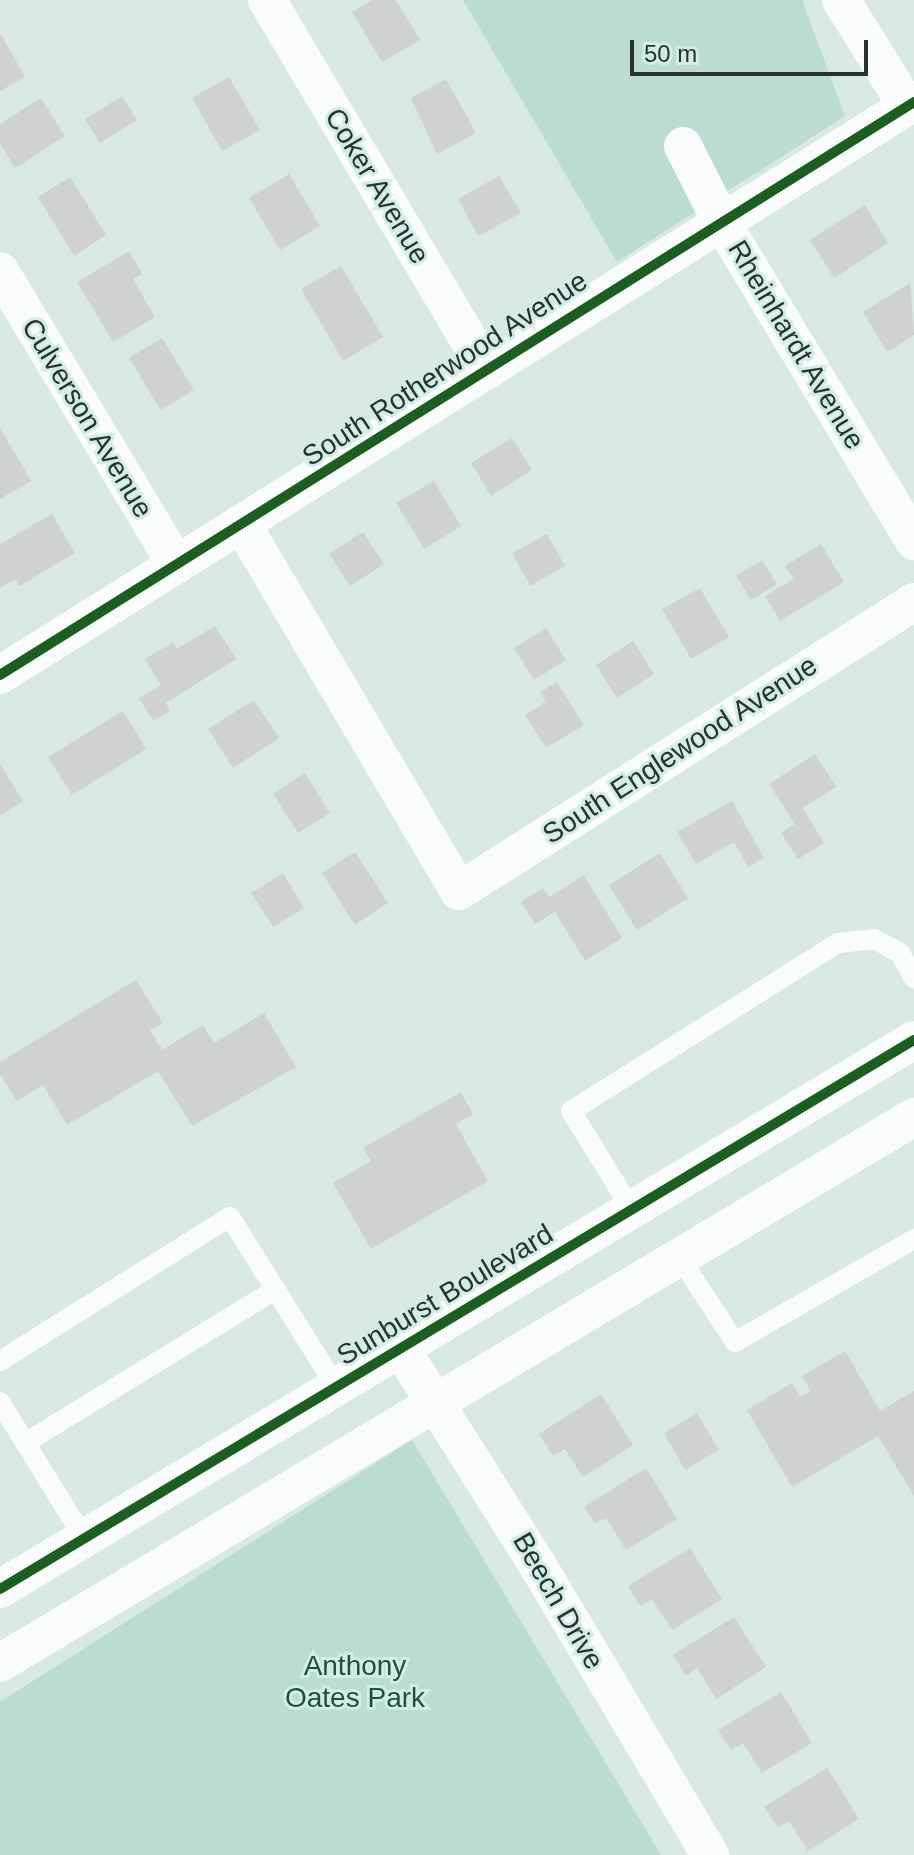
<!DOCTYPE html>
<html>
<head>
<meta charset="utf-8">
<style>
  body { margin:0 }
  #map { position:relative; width:914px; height:1855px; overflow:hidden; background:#d8e8e2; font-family:Arial,sans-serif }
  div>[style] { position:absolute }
  .green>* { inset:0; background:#bbdcd1 }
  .building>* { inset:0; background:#cfd2d0 }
  .service>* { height:20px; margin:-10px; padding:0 10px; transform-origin:10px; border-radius:10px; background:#f9fcfb }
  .minor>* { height:38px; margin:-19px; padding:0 19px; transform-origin:19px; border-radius:19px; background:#f9fcfb }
  .cycleway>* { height:10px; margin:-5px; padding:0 5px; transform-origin:5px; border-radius:5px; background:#1b5e20 }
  span { translate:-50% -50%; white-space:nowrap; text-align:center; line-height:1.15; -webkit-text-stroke:6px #d2eee4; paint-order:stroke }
  .street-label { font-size:28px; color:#28332f }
  .park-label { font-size:28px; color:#1e4f41 }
  .scale { position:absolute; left:630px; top:40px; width:238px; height:36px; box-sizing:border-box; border:4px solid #28332f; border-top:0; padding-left:10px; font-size:24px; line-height:28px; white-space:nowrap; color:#28332f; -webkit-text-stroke:6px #d2eee4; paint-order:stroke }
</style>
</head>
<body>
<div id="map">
  <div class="green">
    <i style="clip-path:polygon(463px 0,802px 0,845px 116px,617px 262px)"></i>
    <i style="clip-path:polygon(412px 1440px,661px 1855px,0 1855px,0 1702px)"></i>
  </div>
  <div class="building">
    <i style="clip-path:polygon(372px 0,396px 0,420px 40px,382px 62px,352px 12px)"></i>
    <i style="clip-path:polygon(0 33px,25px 77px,0 91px)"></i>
    <i style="clip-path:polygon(229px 77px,260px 130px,222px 151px,192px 98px)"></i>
    <i style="clip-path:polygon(446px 79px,476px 133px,437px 154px,411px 98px)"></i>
    <i style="clip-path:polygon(122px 96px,137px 120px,100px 143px,85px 119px)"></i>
    <i style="clip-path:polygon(41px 98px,65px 136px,15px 168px,0 144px,0 124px)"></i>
    <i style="clip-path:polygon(289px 174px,320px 226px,280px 250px,249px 198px)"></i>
    <i style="clip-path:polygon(499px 176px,521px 213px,478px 236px,458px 199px)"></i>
    <i style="clip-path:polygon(70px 177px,106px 235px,74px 256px,38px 197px)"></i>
    <i style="clip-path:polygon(865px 205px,888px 243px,834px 278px,810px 240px)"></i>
    <i style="clip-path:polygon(129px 251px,142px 274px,133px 279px,155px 317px,113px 342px,77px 282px)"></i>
    <i style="clip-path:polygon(341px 266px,383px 337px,343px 361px,301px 289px)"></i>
    <i style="clip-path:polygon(910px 283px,914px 335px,887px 352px,863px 312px)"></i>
    <i style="clip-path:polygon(162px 338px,194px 390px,161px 410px,129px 358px)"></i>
    <i style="clip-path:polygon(0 428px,31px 481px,0 499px)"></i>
    <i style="clip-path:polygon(512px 438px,532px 470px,491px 496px,471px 463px)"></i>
    <i style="clip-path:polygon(434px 481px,461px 526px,424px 549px,396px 503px)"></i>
    <i style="clip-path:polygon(52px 514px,75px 553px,19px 586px,15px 579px,0 588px,0 544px)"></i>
    <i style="clip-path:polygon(363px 532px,384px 564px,350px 586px,329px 554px)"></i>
    <i style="clip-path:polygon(547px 534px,565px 566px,530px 586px,512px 553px)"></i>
    <i style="clip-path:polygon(821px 544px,844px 582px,780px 621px,765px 596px,794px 579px,785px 566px)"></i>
    <i style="clip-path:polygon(762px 560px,777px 584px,751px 600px,736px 576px)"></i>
    <i style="clip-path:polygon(700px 588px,729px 637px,691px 659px,662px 609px)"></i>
    <i style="clip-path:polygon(215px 626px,236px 659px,166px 703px,170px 711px,153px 721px,139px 698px,161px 685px,145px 659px,173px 642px,177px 649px)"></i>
    <i style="clip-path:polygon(546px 628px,566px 660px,534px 680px,514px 648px)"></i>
    <i style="clip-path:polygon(633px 641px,654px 674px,617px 698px,596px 665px)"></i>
    <i style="clip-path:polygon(557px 682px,584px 725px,546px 748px,525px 715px,546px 702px,540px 692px)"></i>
    <i style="clip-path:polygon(254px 700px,279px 738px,233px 768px,208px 729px)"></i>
    <i style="clip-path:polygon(123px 711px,146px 749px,72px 795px,48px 757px)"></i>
    <i style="clip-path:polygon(815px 754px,836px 787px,803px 808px,824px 843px,798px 859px,781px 833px,795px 824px,769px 784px)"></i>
    <i style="clip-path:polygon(0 764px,23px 801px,0 816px)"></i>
    <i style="clip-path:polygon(305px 773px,330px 813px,298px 833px,273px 794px)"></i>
    <i style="clip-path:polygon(732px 801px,764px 858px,748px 867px,734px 842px,696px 864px,677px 832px)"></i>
    <i style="clip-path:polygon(355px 852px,388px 903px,355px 925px,322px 873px)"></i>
    <i style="clip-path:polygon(660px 853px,688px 898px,637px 930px,609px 885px)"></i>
    <i style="clip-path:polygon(283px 873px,304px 908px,273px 927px,251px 893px)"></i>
    <i style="clip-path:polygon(584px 875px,622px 938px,585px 961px,555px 912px,535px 924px,521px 902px,543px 888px,549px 897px)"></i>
    <i style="clip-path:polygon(136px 980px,163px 1023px,150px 1030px,162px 1050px,203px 1025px,214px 1043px,264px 1013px,296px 1067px,192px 1126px,158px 1071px,67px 1125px,43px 1085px,17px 1101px,0 1074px,0 1062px)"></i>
    <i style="clip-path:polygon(461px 1092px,473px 1114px,456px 1124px,488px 1181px,371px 1249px,333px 1183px,371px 1161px,363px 1148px)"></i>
    <i style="clip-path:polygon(845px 1351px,880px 1411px,914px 1391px,914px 1496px,878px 1436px,792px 1487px,747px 1410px,792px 1383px,800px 1397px,811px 1391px,802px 1376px)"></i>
    <i style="clip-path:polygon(601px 1394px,633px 1445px,583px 1477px,565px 1449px,553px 1456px,539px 1434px)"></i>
    <i style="clip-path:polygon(697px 1413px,719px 1450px,685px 1470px,664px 1433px)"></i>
    <i style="clip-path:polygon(646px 1468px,677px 1519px,626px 1550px,606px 1518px,595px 1524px,584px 1507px)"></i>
    <i style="clip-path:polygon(690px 1548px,722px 1599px,672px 1630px,652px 1599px,640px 1606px,628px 1586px)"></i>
    <i style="clip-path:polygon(734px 1617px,766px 1667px,716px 1699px,697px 1668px,686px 1676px,673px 1655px)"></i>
    <i style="clip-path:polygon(781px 1692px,812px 1743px,762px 1773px,743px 1743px,731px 1750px,718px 1730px)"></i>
    <i style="clip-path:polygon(827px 1768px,859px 1819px,808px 1851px,789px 1821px,778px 1828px,764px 1807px)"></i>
  </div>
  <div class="service">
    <i style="left:632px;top:1210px;width:116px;rotate:-121.6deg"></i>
    <i style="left:571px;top:1111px;width:315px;rotate:-32.2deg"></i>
    <i style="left:838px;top:943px;width:36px;rotate:-6deg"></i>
    <i style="left:874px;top:939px;width:30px;rotate:28deg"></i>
    <i style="left:900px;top:953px;width:29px;rotate:61deg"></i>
    <i style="left:680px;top:1258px;width:100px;rotate:56.8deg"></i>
    <i style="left:735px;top:1342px;width:207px;rotate:-29.9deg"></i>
    <i style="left:0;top:1361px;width:271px;rotate:-32.1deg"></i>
    <i style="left:230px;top:1217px;width:202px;rotate:58deg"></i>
    <i style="left:0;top:1402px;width:160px;rotate:58.3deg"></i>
    <i style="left:25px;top:1443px;width:294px;rotate:-31.5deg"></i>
  </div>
  <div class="minor">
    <i style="left:267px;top:0;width:431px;rotate:59.3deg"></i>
    <i style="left:841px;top:0;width:125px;rotate:58.1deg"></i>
    <i style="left:683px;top:146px;width:84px;rotate:63.1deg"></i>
    <i style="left:721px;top:221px;width:374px;rotate:58.9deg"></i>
    <i style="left:0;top:271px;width:342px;rotate:59deg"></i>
    <i style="left:243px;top:526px;width:424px;rotate:59.4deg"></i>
    <i style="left:459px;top:891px;width:539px;rotate:-32.42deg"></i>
    <i style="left:0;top:675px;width:1079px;rotate:-32.08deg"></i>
    <i style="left:401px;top:1349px;width:257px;rotate:57.7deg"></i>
    <i style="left:538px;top:1566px;width:336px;rotate:59.2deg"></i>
    <i style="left:0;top:1589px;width:1066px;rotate:-30.99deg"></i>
    <i style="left:0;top:1663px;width:1065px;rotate:-30.85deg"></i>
  </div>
  <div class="cycleway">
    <i style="left:0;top:675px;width:1079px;rotate:-32.08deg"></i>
    <i style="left:0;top:1589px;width:1066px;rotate:-30.99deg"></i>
  </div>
  <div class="street-label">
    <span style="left:377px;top:186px;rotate:59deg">Coker Avenue</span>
    <span style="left:796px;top:345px;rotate:59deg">Rheinhardt Avenue</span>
    <span style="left:445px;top:369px;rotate:-33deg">South Rotherwood Avenue</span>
    <span style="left:87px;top:418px;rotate:59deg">Culverson Avenue</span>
    <span style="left:680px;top:750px;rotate:-33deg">South Englewood Avenue</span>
    <span style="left:445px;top:1295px;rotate:-31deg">Sunburst Boulevard</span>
    <span style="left:558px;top:1601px;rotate:60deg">Beech Drive</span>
  </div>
  <div class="park-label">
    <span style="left:355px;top:1682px">Anthony<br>Oates Park</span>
  </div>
  <div class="scale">50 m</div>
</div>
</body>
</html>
